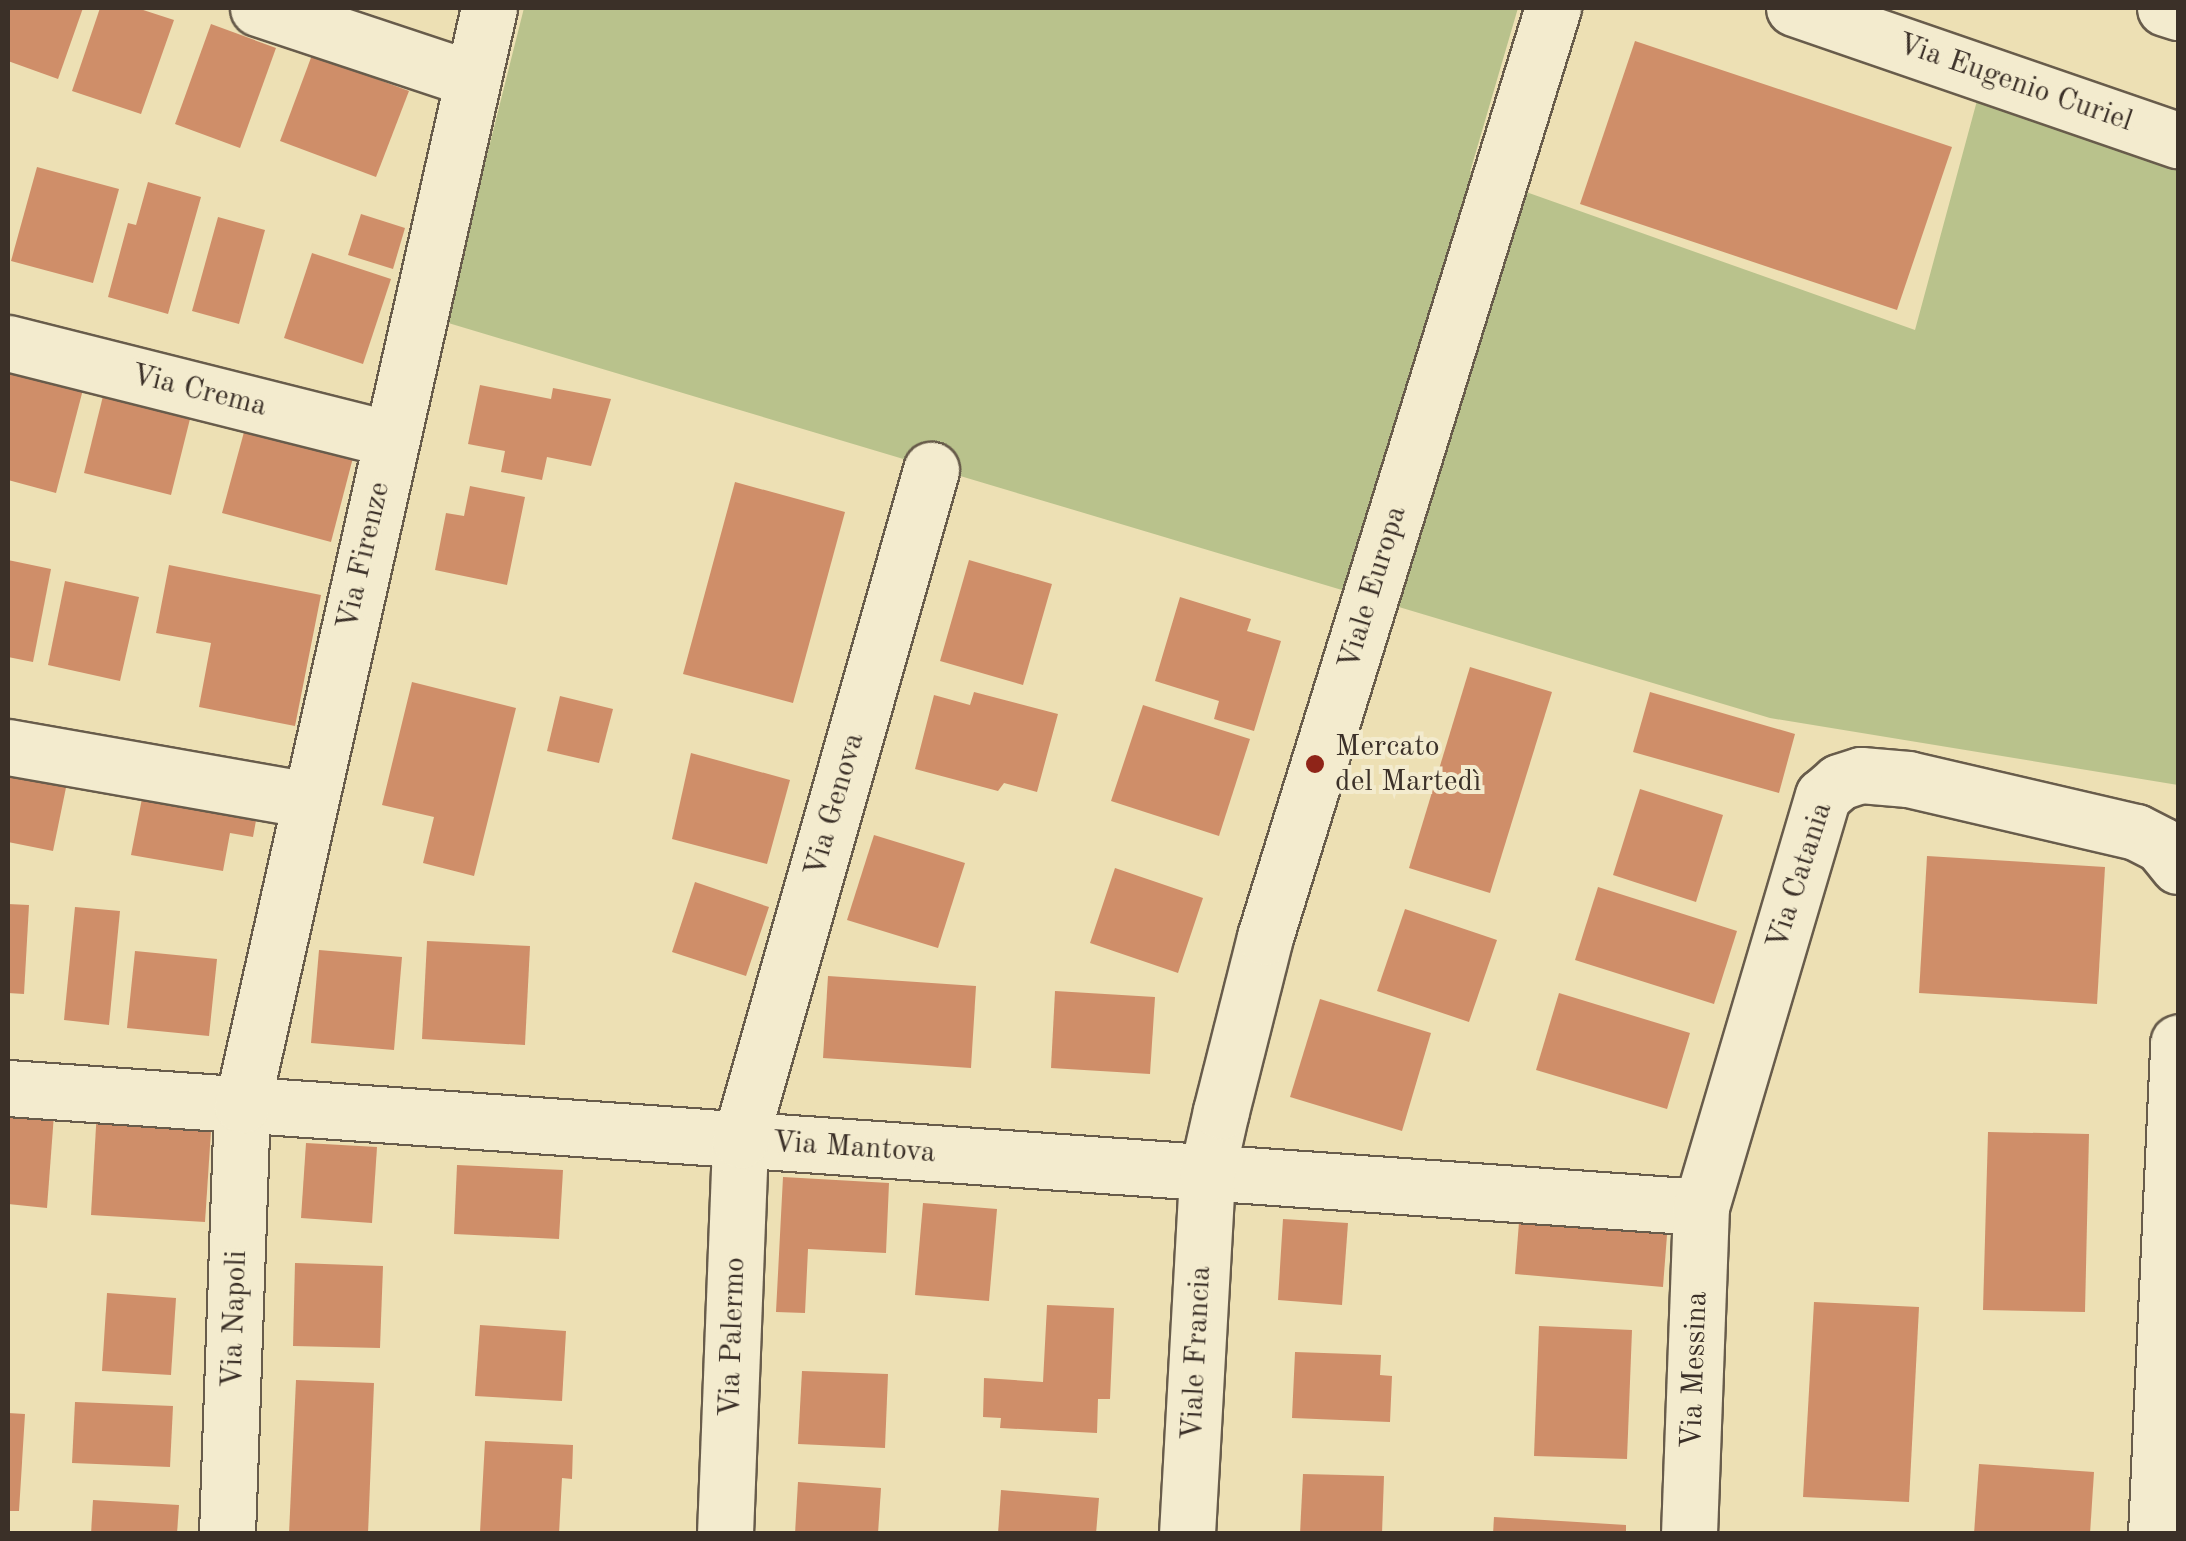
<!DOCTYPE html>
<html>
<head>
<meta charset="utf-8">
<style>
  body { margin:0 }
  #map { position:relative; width:2186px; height:1541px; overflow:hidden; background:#ede0b4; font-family:"Old Standard TT",serif }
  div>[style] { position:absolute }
  .green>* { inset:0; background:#b9c28c }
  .building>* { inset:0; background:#cf8e69 }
  .roads { filter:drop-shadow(2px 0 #685c4b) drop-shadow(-2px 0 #685c4b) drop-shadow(0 2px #685c4b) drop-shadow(0 -2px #685c4b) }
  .minor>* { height:55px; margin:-27.5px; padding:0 27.5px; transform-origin:27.5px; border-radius:27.5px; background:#f3ebce }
  .dots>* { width:28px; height:28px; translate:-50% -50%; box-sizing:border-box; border:5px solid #f3ebce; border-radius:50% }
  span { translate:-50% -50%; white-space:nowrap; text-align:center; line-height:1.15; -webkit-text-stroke:8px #f3ebce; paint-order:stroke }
  .street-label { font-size:30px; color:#3b3028 }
  .poi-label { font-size:30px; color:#3b3028 }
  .left { translate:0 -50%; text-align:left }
  .frame { position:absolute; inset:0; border:10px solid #3b3028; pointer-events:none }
</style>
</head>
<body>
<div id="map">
  <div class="green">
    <i style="clip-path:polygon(524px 8px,1518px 8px,1470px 172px,1915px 330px,1985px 71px,2178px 137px,2178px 785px,1770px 718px,445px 322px)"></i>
  </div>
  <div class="building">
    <i style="clip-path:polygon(83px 8px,58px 79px,8px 61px,8px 8px)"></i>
    <i style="clip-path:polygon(100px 8px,137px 8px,174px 20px,141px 114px,72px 91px)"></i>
    <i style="clip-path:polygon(211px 24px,276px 48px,240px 148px,175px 124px)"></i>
    <i style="clip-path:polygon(1635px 41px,1952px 147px,1897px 310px,1580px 204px)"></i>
    <i style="clip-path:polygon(312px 55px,409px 91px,376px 177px,280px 141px)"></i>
    <i style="clip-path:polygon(37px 167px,119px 189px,93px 283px,11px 261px)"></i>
    <i style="clip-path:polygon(148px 182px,201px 197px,168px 314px,108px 297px,128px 223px,136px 225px)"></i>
    <i style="clip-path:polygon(361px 214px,405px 228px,393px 269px,348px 255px)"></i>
    <i style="clip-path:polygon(218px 217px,265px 230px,239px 324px,192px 311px)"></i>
    <i style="clip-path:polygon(312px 253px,391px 279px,363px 364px,284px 338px)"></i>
    <i style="clip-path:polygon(8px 357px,86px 378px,56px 493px,8px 480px)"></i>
    <i style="clip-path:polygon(480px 385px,551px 399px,553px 388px,611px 399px,591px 466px,547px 457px,542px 480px,501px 472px,505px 451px,468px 444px)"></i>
    <i style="clip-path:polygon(104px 392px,191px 415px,171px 495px,84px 473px)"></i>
    <i style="clip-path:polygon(247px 421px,355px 450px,331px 542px,222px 513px)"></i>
    <i style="clip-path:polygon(735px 482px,845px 512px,793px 703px,683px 674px)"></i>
    <i style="clip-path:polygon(470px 486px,525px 497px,507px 585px,435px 570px,446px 513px,464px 516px)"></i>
    <i style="clip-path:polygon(8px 560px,51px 569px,33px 662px,8px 657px)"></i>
    <i style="clip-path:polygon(969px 560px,1052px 584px,1023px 685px,940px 661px)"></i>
    <i style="clip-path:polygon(169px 565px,321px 595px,295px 726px,199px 707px,211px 643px,156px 633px)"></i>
    <i style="clip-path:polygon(65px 581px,139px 597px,120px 681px,48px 665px)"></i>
    <i style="clip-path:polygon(1180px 597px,1251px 619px,1247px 631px,1281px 641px,1254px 731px,1214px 719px,1219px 701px,1155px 681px)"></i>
    <i style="clip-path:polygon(1470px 667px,1552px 692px,1490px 893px,1409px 868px)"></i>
    <i style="clip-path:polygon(412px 682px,516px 708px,474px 876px,423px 863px,434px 817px,382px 805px)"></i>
    <i style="clip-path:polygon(974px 692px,1058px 714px,1037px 792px,1004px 783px,998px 791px,915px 769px,934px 695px,970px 705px)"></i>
    <i style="clip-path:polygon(1650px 692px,1795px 734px,1779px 793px,1633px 752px)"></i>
    <i style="clip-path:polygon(560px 696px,613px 709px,599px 763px,547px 751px)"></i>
    <i style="clip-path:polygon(1143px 705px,1250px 739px,1219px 836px,1111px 801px)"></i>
    <i style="clip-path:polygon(691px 753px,790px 780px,767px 864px,672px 839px)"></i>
    <i style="clip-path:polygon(8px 756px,70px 768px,53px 851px,8px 842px)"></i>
    <i style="clip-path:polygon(145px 783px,259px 804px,253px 837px,230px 833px,223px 871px,131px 855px)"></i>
    <i style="clip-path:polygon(1640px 789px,1723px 815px,1696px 902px,1613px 875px)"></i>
    <i style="clip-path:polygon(874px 835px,965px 863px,938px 948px,847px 920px)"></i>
    <i style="clip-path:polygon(1927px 856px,2105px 867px,2097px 1004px,1919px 993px)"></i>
    <i style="clip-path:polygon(1115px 868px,1203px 898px,1178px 973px,1090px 943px)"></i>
    <i style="clip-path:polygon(695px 882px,769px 907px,746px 976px,672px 952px)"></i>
    <i style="clip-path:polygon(1598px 887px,1737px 931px,1714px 1004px,1575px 960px)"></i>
    <i style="clip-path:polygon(8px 904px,29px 905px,24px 994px,8px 993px)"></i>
    <i style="clip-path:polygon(75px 907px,120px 911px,109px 1025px,64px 1020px)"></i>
    <i style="clip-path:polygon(1405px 909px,1497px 940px,1469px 1022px,1377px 991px)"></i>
    <i style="clip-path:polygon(427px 941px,530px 946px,525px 1045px,422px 1039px)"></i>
    <i style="clip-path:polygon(319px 950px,402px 957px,394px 1050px,311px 1043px)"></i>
    <i style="clip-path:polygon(135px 951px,217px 959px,209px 1036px,127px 1028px)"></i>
    <i style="clip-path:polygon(828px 976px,976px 986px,971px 1068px,823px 1058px)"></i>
    <i style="clip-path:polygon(1055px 991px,1155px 997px,1150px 1074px,1051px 1068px)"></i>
    <i style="clip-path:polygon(1559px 993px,1690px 1033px,1667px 1109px,1536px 1070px)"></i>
    <i style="clip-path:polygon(1320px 999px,1431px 1033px,1402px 1131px,1290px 1097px)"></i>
    <i style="clip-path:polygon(8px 1097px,55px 1101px,47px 1208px,8px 1204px)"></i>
    <i style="clip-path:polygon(97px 1109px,212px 1116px,205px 1222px,91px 1215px)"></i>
    <i style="clip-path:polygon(1988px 1132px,2089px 1134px,2085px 1312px,1983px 1310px)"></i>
    <i style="clip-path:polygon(306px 1143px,377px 1147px,372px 1223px,301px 1218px)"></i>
    <i style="clip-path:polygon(457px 1165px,563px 1170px,559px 1239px,454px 1234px)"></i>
    <i style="clip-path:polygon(783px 1177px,889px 1183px,886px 1253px,808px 1249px,805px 1313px,776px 1312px)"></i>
    <i style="clip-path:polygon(923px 1203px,997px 1209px,989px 1301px,915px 1295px)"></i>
    <i style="clip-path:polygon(1520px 1209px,1668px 1222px,1663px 1287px,1515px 1274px)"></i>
    <i style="clip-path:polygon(1283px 1219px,1348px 1223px,1342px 1305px,1278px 1300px)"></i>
    <i style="clip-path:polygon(295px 1263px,383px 1266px,380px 1348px,293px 1346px)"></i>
    <i style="clip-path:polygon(107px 1293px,176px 1298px,171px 1375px,102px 1371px)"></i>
    <i style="clip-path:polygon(1814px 1302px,1919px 1307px,1909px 1502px,1803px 1497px)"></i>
    <i style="clip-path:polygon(1047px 1305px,1114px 1308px,1110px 1399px,1098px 1399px,1097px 1433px,1000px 1428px,1001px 1418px,983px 1417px,984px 1378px,1043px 1382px)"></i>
    <i style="clip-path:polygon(480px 1325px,566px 1331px,562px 1401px,475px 1396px)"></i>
    <i style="clip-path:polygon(1539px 1326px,1632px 1330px,1627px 1459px,1534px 1456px)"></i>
    <i style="clip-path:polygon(1295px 1352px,1381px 1355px,1380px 1375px,1392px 1376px,1390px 1422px,1292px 1418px)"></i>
    <i style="clip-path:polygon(802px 1371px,888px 1374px,885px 1448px,798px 1444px)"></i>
    <i style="clip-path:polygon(296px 1380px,374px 1383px,368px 1534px,289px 1534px)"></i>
    <i style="clip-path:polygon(75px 1402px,173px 1406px,170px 1467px,72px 1463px)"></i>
    <i style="clip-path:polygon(8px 1413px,25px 1414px,19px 1511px,8px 1511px)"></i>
    <i style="clip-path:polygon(485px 1441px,573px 1445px,572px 1479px,562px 1478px,559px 1534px,480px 1532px)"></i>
    <i style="clip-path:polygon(1979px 1464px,2094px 1472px,2090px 1534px,1974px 1534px)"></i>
    <i style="clip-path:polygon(1303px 1474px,1384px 1476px,1382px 1534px,1300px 1534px)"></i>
    <i style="clip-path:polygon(798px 1482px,881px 1488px,878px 1534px,795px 1534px)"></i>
    <i style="clip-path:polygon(1001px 1490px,1099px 1498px,1096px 1534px,998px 1534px)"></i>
    <i style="clip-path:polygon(93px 1500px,179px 1505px,177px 1534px,91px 1534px)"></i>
    <i style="clip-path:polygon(1494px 1517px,1626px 1525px,1626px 1534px,1493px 1534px)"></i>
  </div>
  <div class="roads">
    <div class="minor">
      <i style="left:258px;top:8px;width:225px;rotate:18.4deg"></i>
      <i style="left:1794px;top:8px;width:406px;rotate:19deg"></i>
      <i style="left:2165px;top:8px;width:14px;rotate:17deg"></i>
      <i style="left:8px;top:343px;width:394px;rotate:14.1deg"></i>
      <i style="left:8px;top:747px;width:306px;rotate:10deg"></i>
      <i style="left:8px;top:1088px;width:1697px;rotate:4.02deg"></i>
      <i style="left:227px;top:1534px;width:429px;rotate:-88deg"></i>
      <i style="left:242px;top:1105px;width:1124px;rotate:-77.31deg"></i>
      <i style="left:725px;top:1534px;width:394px;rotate:-87.8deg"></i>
      <i style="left:740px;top:1140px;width:697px;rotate:-74.09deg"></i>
      <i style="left:1187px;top:1534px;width:362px;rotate:-86.8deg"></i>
      <i style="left:1207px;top:1173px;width:64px;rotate:-77.3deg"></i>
      <i style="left:1221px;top:1111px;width:179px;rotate:-75.8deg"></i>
      <i style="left:1265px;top:937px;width:973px;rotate:-72.78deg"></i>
      <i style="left:1689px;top:1534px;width:327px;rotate:-87.9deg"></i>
      <i style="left:1701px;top:1207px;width:429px;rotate:-73.5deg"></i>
      <i style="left:1823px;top:796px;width:21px;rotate:-41deg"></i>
      <i style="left:1839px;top:782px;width:23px;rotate:-18deg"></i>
      <i style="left:1861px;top:775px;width:47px;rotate:4.9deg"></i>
      <i style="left:1908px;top:779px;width:234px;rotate:13.1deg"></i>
      <i style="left:2136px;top:832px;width:28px;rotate:27deg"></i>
      <i style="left:2161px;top:845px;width:27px;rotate:51deg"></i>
      <i style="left:2156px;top:1534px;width:492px;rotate:-87.4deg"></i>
    </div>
  </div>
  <div class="dots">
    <i style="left:1315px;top:764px;background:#8f2418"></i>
  </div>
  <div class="street-label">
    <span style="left:2015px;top:83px;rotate:19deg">Via Eugenio Curiel</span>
    <span style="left:199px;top:391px;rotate:14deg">Via Crema</span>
    <span style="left:364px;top:556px;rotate:-77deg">Via Firenze</span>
    <span style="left:1373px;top:588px;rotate:-73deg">Viale Europa</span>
    <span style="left:835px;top:805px;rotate:-74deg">Via Genova</span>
    <span style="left:1800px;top:876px;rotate:-72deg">Via Catania</span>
    <span style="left:854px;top:1148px;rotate:4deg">Via Mantova</span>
    <span style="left:235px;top:1319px;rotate:-88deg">Via Napoli</span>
    <span style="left:733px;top:1337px;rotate:-88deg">Via Palermo</span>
    <span style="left:1197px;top:1353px;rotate:-87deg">Viale Francia</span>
    <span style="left:1695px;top:1370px;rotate:-88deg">Via Messina</span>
  </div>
  <div class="poi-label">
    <span class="left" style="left:1335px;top:764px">Mercato<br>del Martedì</span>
  </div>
  <div class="frame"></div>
</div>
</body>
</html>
